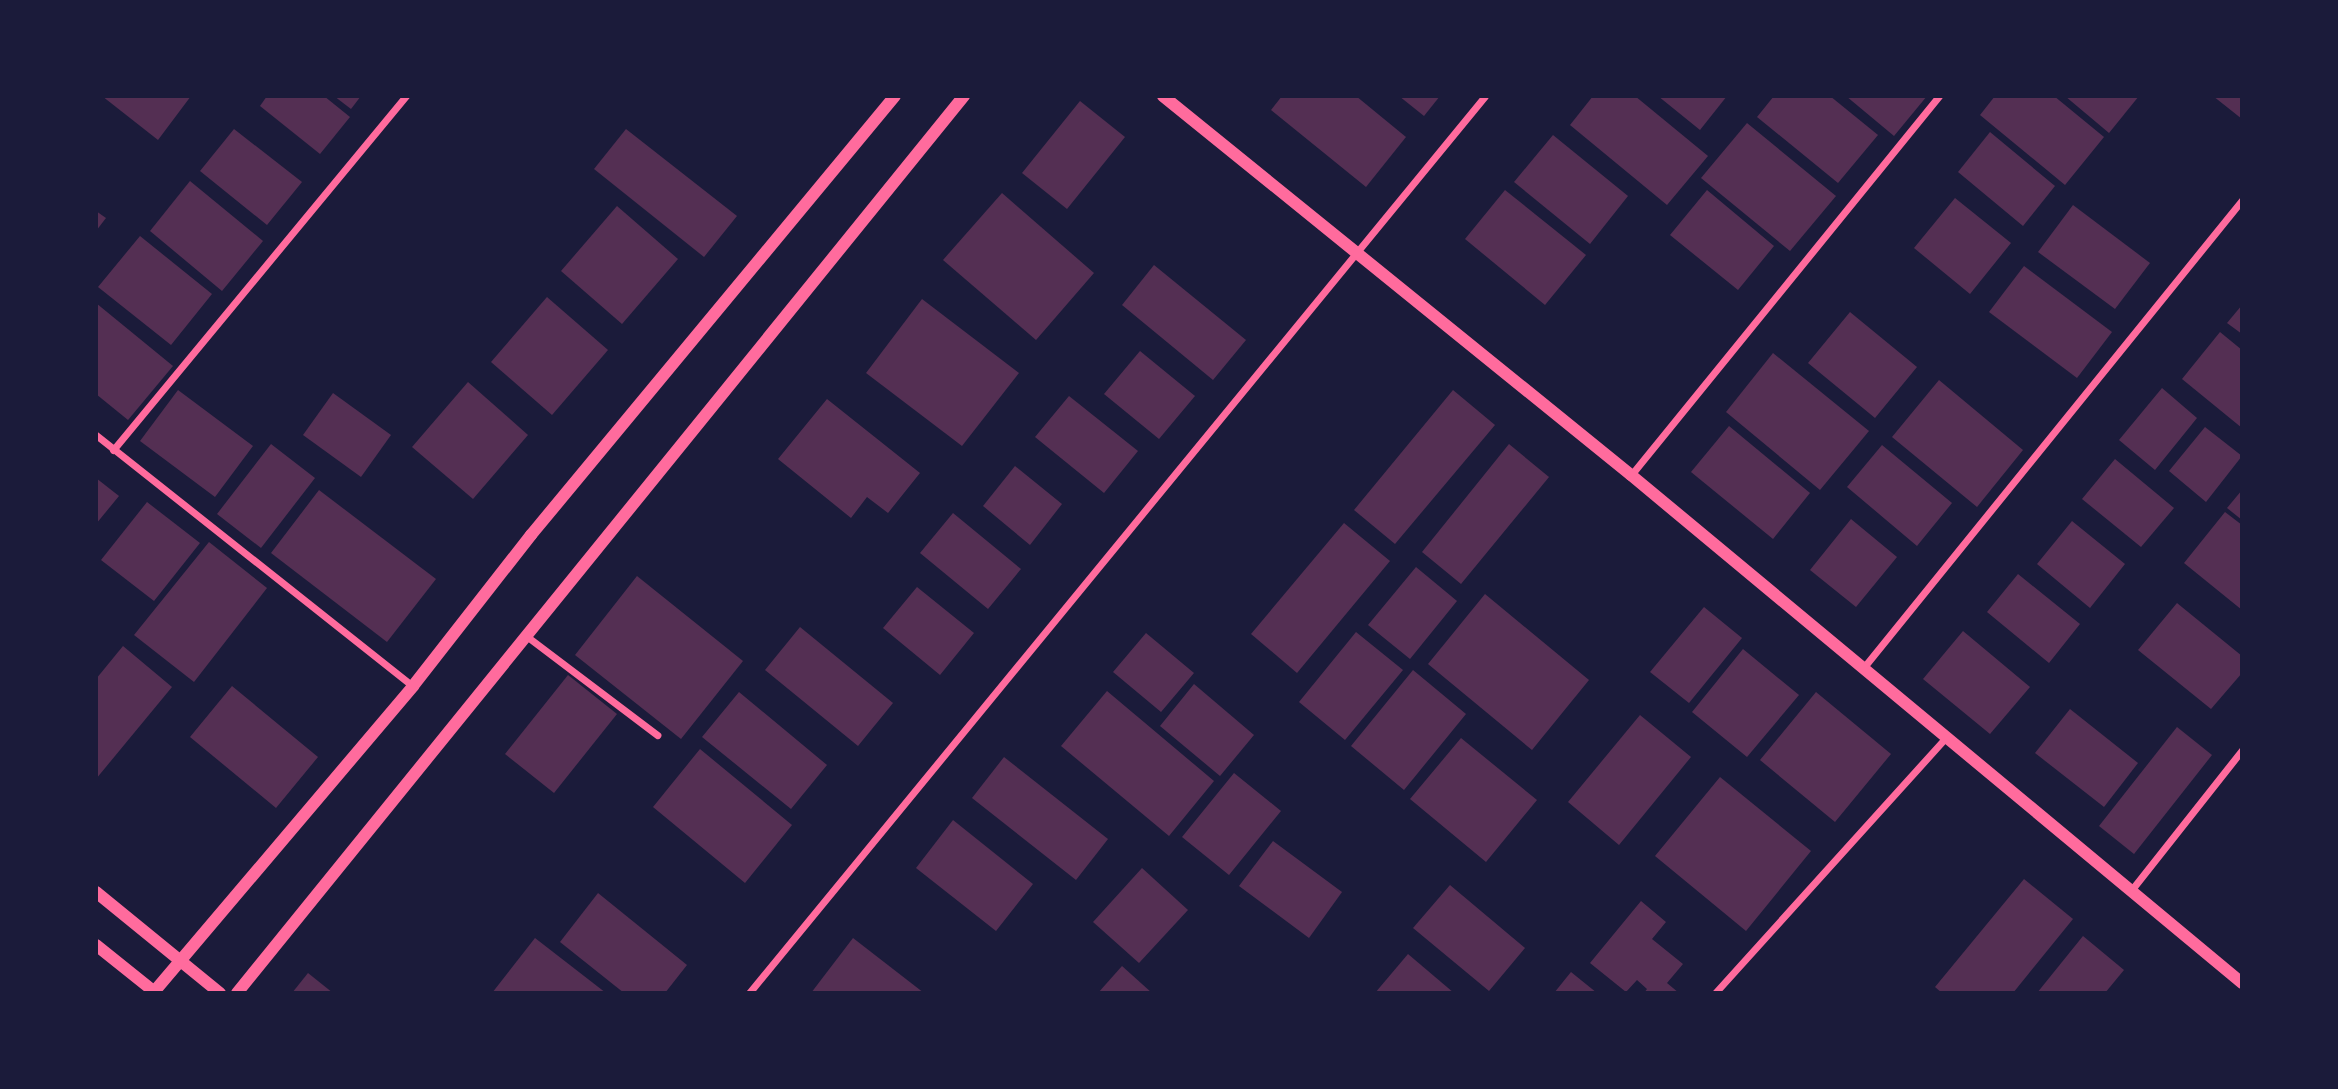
<!DOCTYPE html>
<html>
<head>
<meta charset="utf-8">
<style>
  body { margin:0 }
  #map { position:relative; width:2338px; height:1089px; overflow:hidden; background:#1b1b3a; font-family:"Roboto Condensed",sans-serif }
  div>[style] { position:absolute }
  .building>* { inset:0; background:#542f53 }
  .minor>* { height:7px; margin:-3.5px; padding:0 3.5px; transform-origin:3.5px; border-radius:3.5px; background:#ff6b9d }
  .tertiary>* { height:12px; margin:-6px; padding:0 6px; transform-origin:6px; border-radius:6px; background:#ff6b9d }
  span { translate:-50% -50%; white-space:nowrap; text-align:center; line-height:1.15; -webkit-text-stroke:7px #1b1b3a; paint-order:stroke }
  .frame { position:absolute; inset:0; border:98px solid #1b1b3a; pointer-events:none }
</style>
</head>
<body>
<div id="map">
  <div class="building">
    <i style="clip-path:polygon(102px 96px,191px 96px,158px 140px)"></i>
    <i style="clip-path:polygon(267px 96px,324px 96px,350px 117px,320px 154px,260px 106px)"></i>
    <i style="clip-path:polygon(334px 96px,361px 96px,351px 109px)"></i>
    <i style="clip-path:polygon(1282px 96px,1356px 96px,1406px 137px,1366px 187px,1271px 110px)"></i>
    <i style="clip-path:polygon(1399px 96px,1440px 96px,1424px 116px)"></i>
    <i style="clip-path:polygon(1593px 96px,1635px 96px,1708px 156px,1667px 205px,1570px 125px)"></i>
    <i style="clip-path:polygon(1658px 96px,1727px 96px,1700px 130px)"></i>
    <i style="clip-path:polygon(1774px 96px,1830px 96px,1878px 135px,1838px 183px,1757px 117px)"></i>
    <i style="clip-path:polygon(1846px 96px,1927px 96px,1894px 136px)"></i>
    <i style="clip-path:polygon(1995px 96px,2054px 96px,2104px 137px,2065px 185px,1980px 115px)"></i>
    <i style="clip-path:polygon(2065px 96px,2139px 96px,2109px 133px)"></i>
    <i style="clip-path:polygon(2213px 96px,2242px 96px,2242px 119px)"></i>
    <i style="clip-path:polygon(1080px 101px,1125px 137px,1067px 209px,1022px 173px)"></i>
    <i style="clip-path:polygon(1747px 123px,1836px 196px,1790px 251px,1701px 178px)"></i>
    <i style="clip-path:polygon(234px 129px,302px 182px,267px 225px,200px 171px)"></i>
    <i style="clip-path:polygon(626px 129px,737px 216px,704px 257px,594px 169px)"></i>
    <i style="clip-path:polygon(1990px 132px,2055px 186px,2023px 226px,1958px 172px)"></i>
    <i style="clip-path:polygon(1553px 135px,1628px 196px,1590px 244px,1514px 182px)"></i>
    <i style="clip-path:polygon(190px 181px,263px 241px,222px 291px,150px 231px)"></i>
    <i style="clip-path:polygon(1505px 190px,1586px 255px,1545px 305px,1465px 239px)"></i>
    <i style="clip-path:polygon(1707px 190px,1774px 246px,1738px 290px,1670px 235px)"></i>
    <i style="clip-path:polygon(1002px 193px,1094px 273px,1036px 340px,943px 260px)"></i>
    <i style="clip-path:polygon(1955px 198px,2011px 243px,1970px 294px,1914px 248px)"></i>
    <i style="clip-path:polygon(2073px 205px,2150px 263px,2115px 309px,2038px 252px)"></i>
    <i style="clip-path:polygon(617px 206px,678px 259px,622px 324px,561px 271px)"></i>
    <i style="clip-path:polygon(96px 211px,106px 218px,96px 231px)"></i>
    <i style="clip-path:polygon(140px 236px,212px 294px,171px 345px,98px 287px)"></i>
    <i style="clip-path:polygon(1154px 265px,1246px 340px,1213px 380px,1122px 305px)"></i>
    <i style="clip-path:polygon(2024px 266px,2112px 332px,2077px 378px,1989px 312px)"></i>
    <i style="clip-path:polygon(547px 297px,608px 350px,552px 415px,491px 362px)"></i>
    <i style="clip-path:polygon(922px 299px,1019px 373px,962px 446px,866px 373px)"></i>
    <i style="clip-path:polygon(96px 303px,173px 366px,128px 420px,96px 394px)"></i>
    <i style="clip-path:polygon(2242px 305px,2242px 334px,2227px 323px)"></i>
    <i style="clip-path:polygon(1850px 312px,1917px 367px,1875px 418px,1808px 363px)"></i>
    <i style="clip-path:polygon(2220px 332px,2242px 350px,2242px 428px,2182px 379px)"></i>
    <i style="clip-path:polygon(1140px 351px,1195px 396px,1159px 439px,1104px 394px)"></i>
    <i style="clip-path:polygon(1773px 353px,1869px 431px,1820px 490px,1726px 412px)"></i>
    <i style="clip-path:polygon(1939px 380px,2023px 450px,1977px 507px,1892px 437px)"></i>
    <i style="clip-path:polygon(468px 382px,528px 435px,473px 499px,412px 447px)"></i>
    <i style="clip-path:polygon(2162px 388px,2197px 418px,2155px 470px,2119px 440px)"></i>
    <i style="clip-path:polygon(178px 390px,253px 446px,215px 497px,140px 441px)"></i>
    <i style="clip-path:polygon(1453px 390px,1495px 425px,1395px 544px,1354px 510px)"></i>
    <i style="clip-path:polygon(333px 393px,391px 435px,361px 477px,303px 435px)"></i>
    <i style="clip-path:polygon(1069px 396px,1138px 451px,1104px 493px,1035px 437px)"></i>
    <i style="clip-path:polygon(827px 399px,920px 473px,888px 513px,867px 497px,851px 518px,778px 459px)"></i>
    <i style="clip-path:polygon(1729px 426px,1810px 493px,1773px 539px,1691px 472px)"></i>
    <i style="clip-path:polygon(2205px 427px,2242px 456px,2206px 502px,2169px 471px)"></i>
    <i style="clip-path:polygon(271px 444px,315px 478px,261px 548px,217px 514px)"></i>
    <i style="clip-path:polygon(1509px 444px,1549px 477px,1461px 584px,1422px 552px)"></i>
    <i style="clip-path:polygon(1882px 445px,1952px 503px,1917px 546px,1847px 487px)"></i>
    <i style="clip-path:polygon(2115px 459px,2174px 508px,2141px 547px,2082px 499px)"></i>
    <i style="clip-path:polygon(1015px 466px,1062px 504px,1030px 545px,983px 506px)"></i>
    <i style="clip-path:polygon(96px 478px,119px 496px,96px 524px)"></i>
    <i style="clip-path:polygon(319px 490px,436px 579px,387px 642px,271px 553px)"></i>
    <i style="clip-path:polygon(2242px 490px,2242px 520px,2227px 508px)"></i>
    <i style="clip-path:polygon(147px 502px,200px 543px,154px 601px,101px 560px)"></i>
    <i style="clip-path:polygon(2225px 512px,2242px 525px,2242px 610px,2184px 563px)"></i>
    <i style="clip-path:polygon(953px 513px,1021px 569px,988px 609px,920px 553px)"></i>
    <i style="clip-path:polygon(1851px 519px,1897px 557px,1856px 607px,1810px 570px)"></i>
    <i style="clip-path:polygon(2072px 521px,2125px 564px,2090px 608px,2037px 564px)"></i>
    <i style="clip-path:polygon(1344px 523px,1390px 561px,1297px 673px,1251px 634px)"></i>
    <i style="clip-path:polygon(209px 542px,267px 588px,194px 682px,134px 635px)"></i>
    <i style="clip-path:polygon(1416px 567px,1457px 601px,1410px 659px,1368px 625px)"></i>
    <i style="clip-path:polygon(2018px 574px,2080px 624px,2049px 663px,1987px 612px)"></i>
    <i style="clip-path:polygon(637px 576px,743px 661px,681px 739px,575px 655px)"></i>
    <i style="clip-path:polygon(917px 587px,974px 633px,940px 675px,883px 628px)"></i>
    <i style="clip-path:polygon(1485px 594px,1589px 680px,1532px 750px,1428px 664px)"></i>
    <i style="clip-path:polygon(2177px 603px,2242px 656px,2242px 673px,2211px 709px,2138px 650px)"></i>
    <i style="clip-path:polygon(1704px 607px,1742px 638px,1689px 703px,1650px 672px)"></i>
    <i style="clip-path:polygon(800px 627px,893px 703px,858px 746px,765px 670px)"></i>
    <i style="clip-path:polygon(1963px 631px,2030px 687px,1990px 734px,1923px 679px)"></i>
    <i style="clip-path:polygon(1356px 632px,1403px 670px,1345px 740px,1299px 702px)"></i>
    <i style="clip-path:polygon(1146px 633px,1194px 673px,1161px 712px,1113px 672px)"></i>
    <i style="clip-path:polygon(123px 646px,172px 687px,96px 779px,96px 679px)"></i>
    <i style="clip-path:polygon(1743px 649px,1799px 695px,1747px 757px,1692px 712px)"></i>
    <i style="clip-path:polygon(1413px 670px,1466px 714px,1404px 790px,1351px 746px)"></i>
    <i style="clip-path:polygon(568px 675px,617px 714px,554px 793px,505px 754px)"></i>
    <i style="clip-path:polygon(1194px 684px,1254px 735px,1220px 776px,1160px 726px)"></i>
    <i style="clip-path:polygon(232px 686px,318px 757px,276px 808px,190px 737px)"></i>
    <i style="clip-path:polygon(1107px 691px,1214px 781px,1169px 836px,1061px 746px)"></i>
    <i style="clip-path:polygon(739px 692px,827px 765px,791px 809px,702px 737px)"></i>
    <i style="clip-path:polygon(1816px 692px,1891px 754px,1835px 822px,1760px 760px)"></i>
    <i style="clip-path:polygon(2070px 709px,2138px 763px,2104px 807px,2035px 753px)"></i>
    <i style="clip-path:polygon(1640px 715px,1691px 757px,1619px 845px,1568px 802px)"></i>
    <i style="clip-path:polygon(2177px 727px,2212px 755px,2134px 854px,2099px 826px)"></i>
    <i style="clip-path:polygon(1461px 738px,1537px 800px,1486px 862px,1410px 799px)"></i>
    <i style="clip-path:polygon(700px 749px,792px 825px,745px 883px,653px 807px)"></i>
    <i style="clip-path:polygon(1004px 757px,1108px 839px,1076px 880px,972px 798px)"></i>
    <i style="clip-path:polygon(1234px 773px,1281px 811px,1229px 875px,1182px 837px)"></i>
    <i style="clip-path:polygon(1720px 777px,1811px 851px,1746px 931px,1655px 856px)"></i>
    <i style="clip-path:polygon(953px 820px,1033px 884px,996px 931px,916px 868px)"></i>
    <i style="clip-path:polygon(1273px 841px,1342px 892px,1309px 938px,1239px 886px)"></i>
    <i style="clip-path:polygon(1142px 868px,1188px 910px,1139px 963px,1093px 922px)"></i>
    <i style="clip-path:polygon(2024px 879px,2073px 919px,2013px 993px,1942px 993px,1935px 987px)"></i>
    <i style="clip-path:polygon(1450px 885px,1525px 948px,1489px 991px,1413px 928px)"></i>
    <i style="clip-path:polygon(598px 893px,687px 965px,665px 993px,624px 993px,560px 942px)"></i>
    <i style="clip-path:polygon(1641px 901px,1666px 922px,1652px 939px,1683px 964px,1667px 983px,1679px 993px,1644px 993px,1647px 989px,1637px 980px,1626px 992px,1590px 963px)"></i>
    <i style="clip-path:polygon(2083px 936px,2124px 970px,2105px 993px,2037px 993px)"></i>
    <i style="clip-path:polygon(535px 938px,606px 993px,492px 993px)"></i>
    <i style="clip-path:polygon(853px 938px,924px 993px,811px 993px)"></i>
    <i style="clip-path:polygon(1408px 954px,1454px 993px,1375px 993px)"></i>
    <i style="clip-path:polygon(1122px 966px,1152px 993px,1098px 993px)"></i>
    <i style="clip-path:polygon(1571px 972px,1597px 993px,1554px 993px)"></i>
    <i style="clip-path:polygon(308px 973px,333px 993px,292px 993px)"></i>
  </div>
  <div class="minor">
    <i style="left:96px;top:435px;width:404px;rotate:38.4deg"></i>
    <i style="left:113px;top:450px;width:460px;rotate:-50.4deg"></i>
    <i style="left:1631px;top:475px;width:488px;rotate:-50.9deg"></i>
    <i style="left:525px;top:635px;width:166px;rotate:37.1deg"></i>
    <i style="left:1864px;top:667px;width:601px;rotate:-51.01deg"></i>
    <i style="left:2133px;top:888px;width:176px;rotate:-51.7deg"></i>
    <i style="left:749px;top:993px;width:1160px;rotate:-50.63deg"></i>
    <i style="left:1715px;top:993px;width:346px;rotate:-47.9deg"></i>
  </div>
  <div class="tertiary">
    <i style="left:1163px;top:96px;width:602px;rotate:39deg"></i>
    <i style="left:1631px;top:475px;width:795px;rotate:39.74deg"></i>
    <i style="left:96px;top:892px;width:160px;rotate:39.2deg"></i>
    <i style="left:96px;top:945px;width:77px;rotate:38.7deg"></i>
    <i style="left:153px;top:993px;width:402px;rotate:-49.7deg"></i>
    <i style="left:413px;top:686px;width:192px;rotate:-52deg"></i>
    <i style="left:531px;top:535px;width:570px;rotate:-50.34deg"></i>
    <i style="left:237px;top:993px;width:1155px;rotate:-50.98deg"></i>
  </div>
  <div class="frame"></div>
</div>
</body>
</html>
